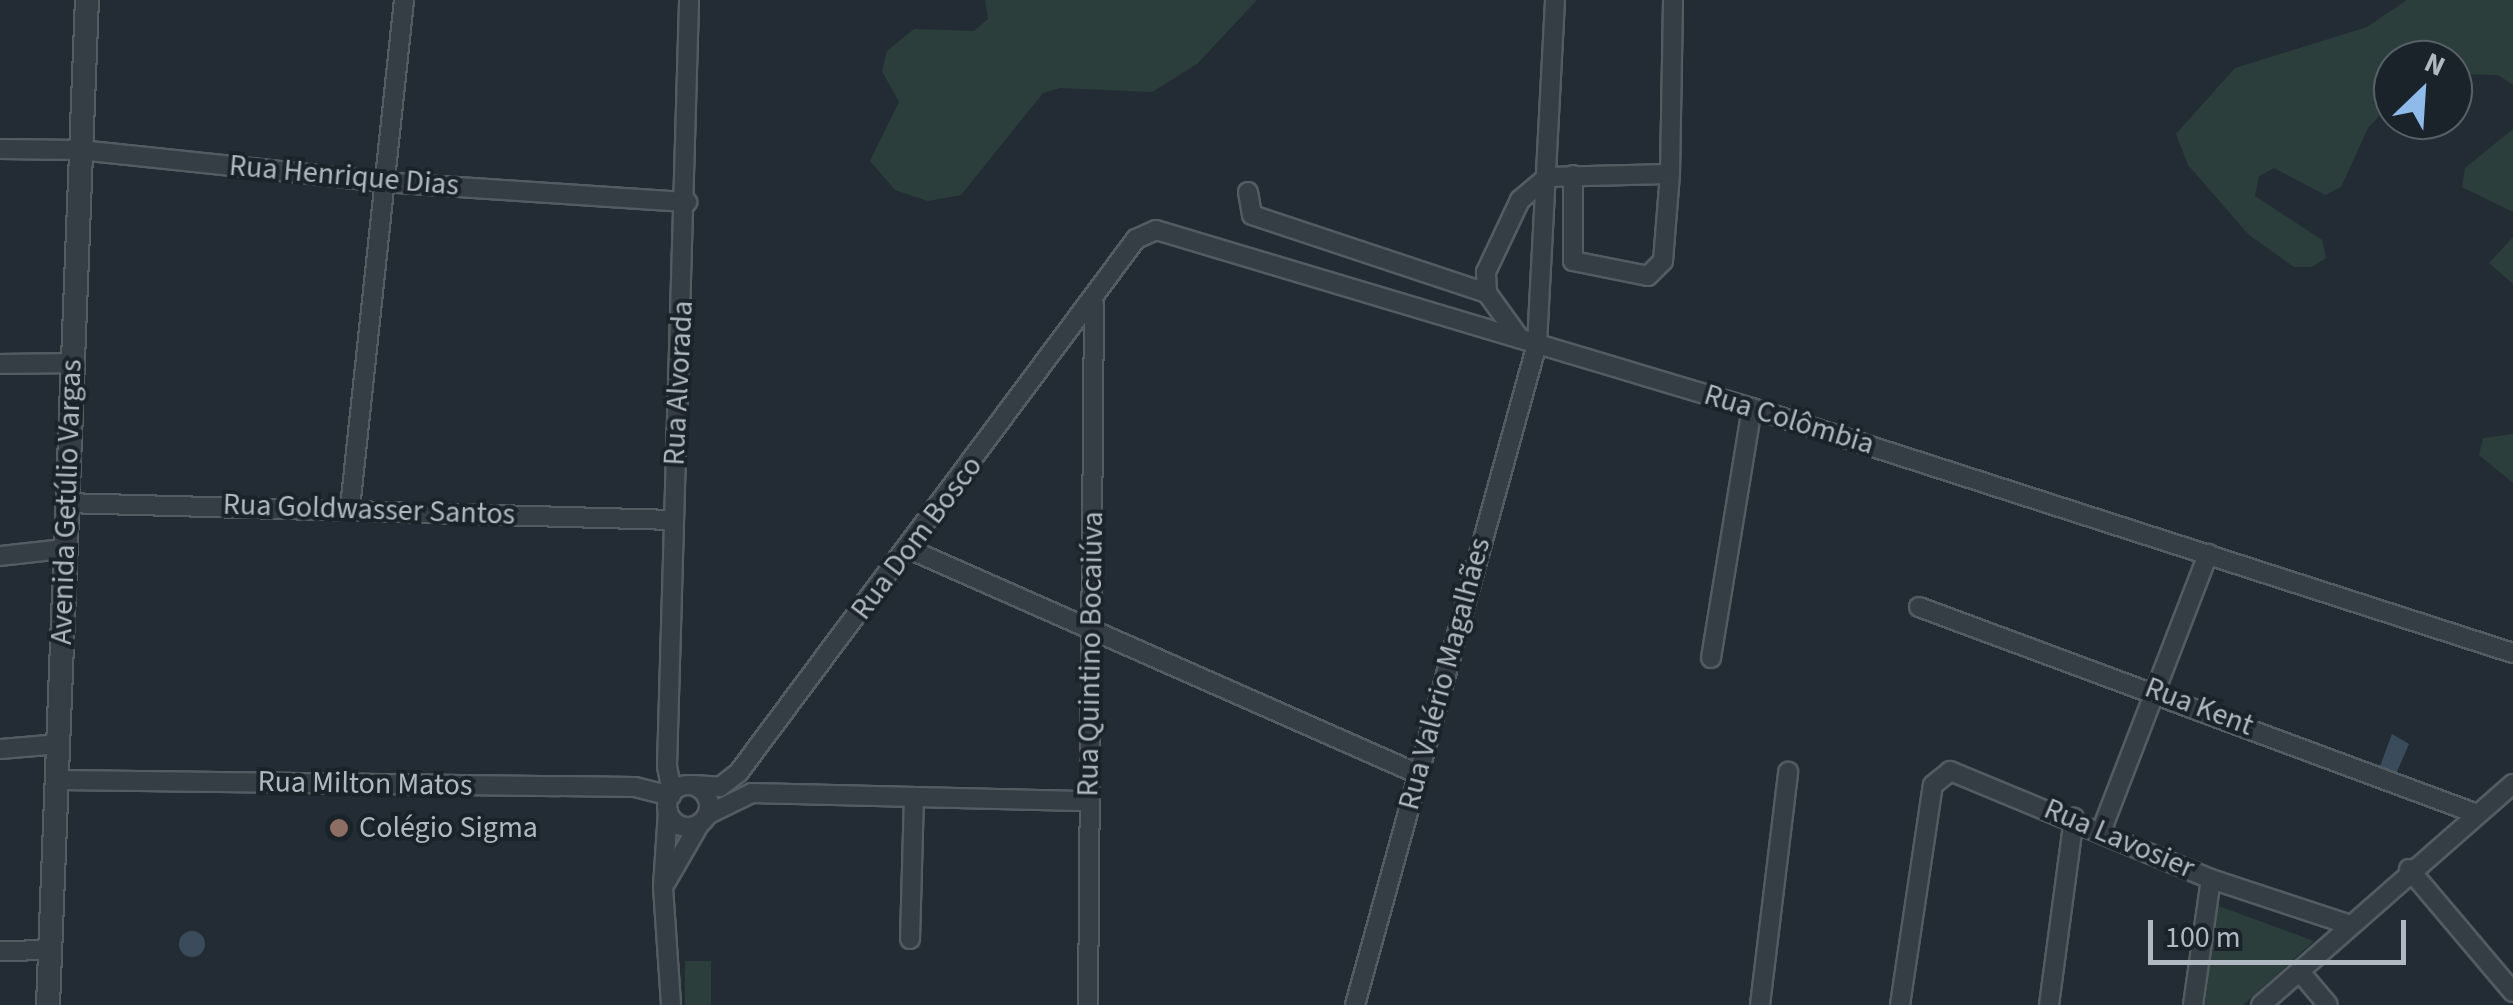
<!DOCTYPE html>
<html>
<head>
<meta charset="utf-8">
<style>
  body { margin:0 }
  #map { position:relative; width:2513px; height:1005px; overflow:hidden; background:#232c34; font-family:"Source Sans 3",sans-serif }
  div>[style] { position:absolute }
  .green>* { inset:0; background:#2c3e3c }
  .water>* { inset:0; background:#3a4c5c }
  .round { border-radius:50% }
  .roads { filter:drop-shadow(2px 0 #535c63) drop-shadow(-2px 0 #535c63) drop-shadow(0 2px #535c63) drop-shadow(0 -2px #535c63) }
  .minor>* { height:18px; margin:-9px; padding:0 9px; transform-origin:9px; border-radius:9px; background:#363e45 }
  .minor>.ring { margin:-9px; padding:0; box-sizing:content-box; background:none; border:18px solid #363e45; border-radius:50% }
  .tertiary>* { height:22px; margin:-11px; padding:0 11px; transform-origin:11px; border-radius:11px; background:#363e45 }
  .dots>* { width:28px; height:28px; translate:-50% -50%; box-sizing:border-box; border:5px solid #1b232a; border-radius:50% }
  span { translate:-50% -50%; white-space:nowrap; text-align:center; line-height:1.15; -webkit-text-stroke:8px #1b232a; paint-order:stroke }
  .street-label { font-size:30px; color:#b0b9c2 }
  .poi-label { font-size:30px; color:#b0b9c2 }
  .left { translate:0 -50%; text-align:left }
  .north { position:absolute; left:2373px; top:40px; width:100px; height:100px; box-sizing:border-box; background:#1b232a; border:2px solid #575f67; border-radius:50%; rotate:25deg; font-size:28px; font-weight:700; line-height:40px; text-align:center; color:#b0b9c2 }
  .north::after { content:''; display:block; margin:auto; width:35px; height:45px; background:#8ebbe9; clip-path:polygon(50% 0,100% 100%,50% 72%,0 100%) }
  .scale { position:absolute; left:2148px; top:920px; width:258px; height:45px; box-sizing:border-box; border:5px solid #b0b9c2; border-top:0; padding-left:12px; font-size:30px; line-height:35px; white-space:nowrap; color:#b0b9c2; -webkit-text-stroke:8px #1b232a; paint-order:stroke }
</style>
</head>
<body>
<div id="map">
  <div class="green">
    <i style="clip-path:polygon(985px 0,1257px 0,1197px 64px,1152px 92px,1060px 88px,1043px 93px,961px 195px,928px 201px,895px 190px,870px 161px,899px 102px,882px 71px,887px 51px,914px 29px,974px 31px,988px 19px)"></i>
    <i style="clip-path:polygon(2407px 0,2513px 0,2513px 85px,2498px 75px,2453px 74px,2453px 60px,2393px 60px,2393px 101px,2368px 128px,2341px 187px,2325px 195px,2274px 168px,2259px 176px,2255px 196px,2322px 240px,2326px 258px,2312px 267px,2294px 267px,2249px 235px,2188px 165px,2176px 134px,2235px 68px,2367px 27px)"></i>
    <i style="clip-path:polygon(2513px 129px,2513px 211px,2511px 211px,2462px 187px,2465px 168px)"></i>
    <i style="clip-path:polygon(2513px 237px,2513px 284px,2489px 263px)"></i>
    <i style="clip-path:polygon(2513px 434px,2513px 483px,2479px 455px,2483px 438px)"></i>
    <i style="clip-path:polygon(2216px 905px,2314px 941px,2243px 1005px,2205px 1005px)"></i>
    <i style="clip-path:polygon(685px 961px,711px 961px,711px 1005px,685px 1005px)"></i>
  </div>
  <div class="water">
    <i style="clip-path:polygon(2392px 734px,2409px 744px,2396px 774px,2380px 766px)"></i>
    <i class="round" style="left:179px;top:931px;width:26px;height:26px"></i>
  </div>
  <div class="roads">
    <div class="minor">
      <i style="left:0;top:149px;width:80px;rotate:0.7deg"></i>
      <i style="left:80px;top:150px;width:306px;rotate:6deg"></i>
      <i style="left:384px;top:182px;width:304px;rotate:3.8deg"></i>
      <i style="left:1573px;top:175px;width:86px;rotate:90deg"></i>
      <i style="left:1573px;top:261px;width:76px;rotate:11.3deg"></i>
      <i style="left:1648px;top:276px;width:21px;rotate:-45deg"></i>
      <i style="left:1663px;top:261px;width:87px;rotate:-85.4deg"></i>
      <i style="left:1248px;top:192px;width:23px;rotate:80deg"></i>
      <i style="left:1252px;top:215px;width:248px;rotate:18.4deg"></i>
      <i style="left:1518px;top:336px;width:53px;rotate:-125.8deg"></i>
      <i style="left:1487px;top:293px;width:21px;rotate:-93deg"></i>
      <i style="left:1486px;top:272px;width:80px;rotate:-64.7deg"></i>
      <i style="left:1520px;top:200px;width:35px;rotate:-40deg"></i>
      <i style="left:1547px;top:177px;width:123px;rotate:-1.4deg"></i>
      <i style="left:1670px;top:174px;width:174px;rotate:-89deg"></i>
      <i style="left:0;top:364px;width:71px;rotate:-0.8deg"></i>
      <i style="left:65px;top:503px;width:608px;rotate:1.6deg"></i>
      <i style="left:350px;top:508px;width:511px;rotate:-83.93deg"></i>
      <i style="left:909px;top:549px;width:554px;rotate:23.84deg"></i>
      <i style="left:0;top:556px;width:62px;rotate:-6.4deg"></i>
      <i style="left:1919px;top:607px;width:595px;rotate:20.35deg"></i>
      <i style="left:1711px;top:658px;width:253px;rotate:-80.7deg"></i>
      <i style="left:0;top:749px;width:59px;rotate:-4.8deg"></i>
      <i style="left:59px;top:780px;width:576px;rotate:0.7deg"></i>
      <i style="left:635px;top:787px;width:37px;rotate:14deg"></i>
      <i style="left:694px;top:785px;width:26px;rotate:4deg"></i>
      <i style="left:720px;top:787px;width:24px;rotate:-38deg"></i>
      <i style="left:739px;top:772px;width:665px;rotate:-53.32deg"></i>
      <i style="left:1136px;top:239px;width:22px;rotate:-24deg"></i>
      <i style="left:1156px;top:230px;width:622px;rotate:16.63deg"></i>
      <i style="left:1752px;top:408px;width:799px;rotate:17.85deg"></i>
      <i class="ring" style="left:667px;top:785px;width:24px;height:24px"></i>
      <i style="left:672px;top:792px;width:26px;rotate:-101deg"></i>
      <i style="left:667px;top:766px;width:766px;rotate:-88.35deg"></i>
      <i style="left:668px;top:811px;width:76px;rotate:93.8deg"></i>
      <i style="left:663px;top:887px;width:118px;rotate:86.1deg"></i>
      <i style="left:707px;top:815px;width:50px;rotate:-26.1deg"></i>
      <i style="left:752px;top:793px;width:338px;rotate:1.4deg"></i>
      <i style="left:2102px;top:829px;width:295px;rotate:-68.9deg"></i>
      <i style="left:2409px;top:869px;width:161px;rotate:49.8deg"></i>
      <i style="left:666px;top:882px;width:68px;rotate:-60deg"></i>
      <i style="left:910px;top:939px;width:142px;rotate:-88.4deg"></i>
      <i style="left:0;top:951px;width:52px;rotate:-1.1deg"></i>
      <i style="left:2300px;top:972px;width:43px;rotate:49.7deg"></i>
      <i style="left:1088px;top:1005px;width:701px;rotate:-89.51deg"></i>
      <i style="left:1355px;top:1005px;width:686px;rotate:-74.61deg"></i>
      <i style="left:1537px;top:344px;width:344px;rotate:-87deg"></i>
      <i style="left:1760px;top:1005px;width:235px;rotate:-83.1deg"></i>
      <i style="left:1900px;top:1005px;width:222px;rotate:-81.5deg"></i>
      <i style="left:1933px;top:785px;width:22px;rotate:-39deg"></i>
      <i style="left:1950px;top:771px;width:282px;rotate:22.5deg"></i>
      <i style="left:2211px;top:879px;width:143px;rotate:18.3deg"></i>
      <i style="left:2049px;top:1005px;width:189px;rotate:-82.4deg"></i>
      <i style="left:2193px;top:1005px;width:127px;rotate:-81.9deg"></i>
      <i style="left:2261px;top:1005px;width:335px;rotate:-41.3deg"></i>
    </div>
    <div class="tertiary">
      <i style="left:48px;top:1005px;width:1006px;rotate:-87.78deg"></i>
    </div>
  </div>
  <div class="dots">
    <i style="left:339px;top:828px;background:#8d6e63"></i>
  </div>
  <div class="street-label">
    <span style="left:344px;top:176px;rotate:5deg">Rua Henrique Dias</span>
    <span style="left:679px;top:383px;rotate:-87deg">Rua Alvorada</span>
    <span style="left:1789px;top:420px;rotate:17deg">Rua Colômbia</span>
    <span style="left:67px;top:502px;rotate:-88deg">Avenida Getúlio Vargas</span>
    <span style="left:369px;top:510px;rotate:2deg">Rua Goldwasser Santos</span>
    <span style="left:917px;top:538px;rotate:-53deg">Rua Dom Bosco</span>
    <span style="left:1091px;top:654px;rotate:-89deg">Rua Quintino Bocaiúva</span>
    <span style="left:1445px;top:674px;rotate:-75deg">Rua Valério Magalhães</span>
    <span style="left:2199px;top:707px;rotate:21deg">Rua Kent</span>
    <span style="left:365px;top:784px;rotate:1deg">Rua Milton Matos</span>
    <span style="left:2119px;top:839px;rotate:23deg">Rua Lavosier</span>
  </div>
  <div class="poi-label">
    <span class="left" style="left:359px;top:828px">Colégio Sigma</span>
  </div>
  <div class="north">N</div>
  <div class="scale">100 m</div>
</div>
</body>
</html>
